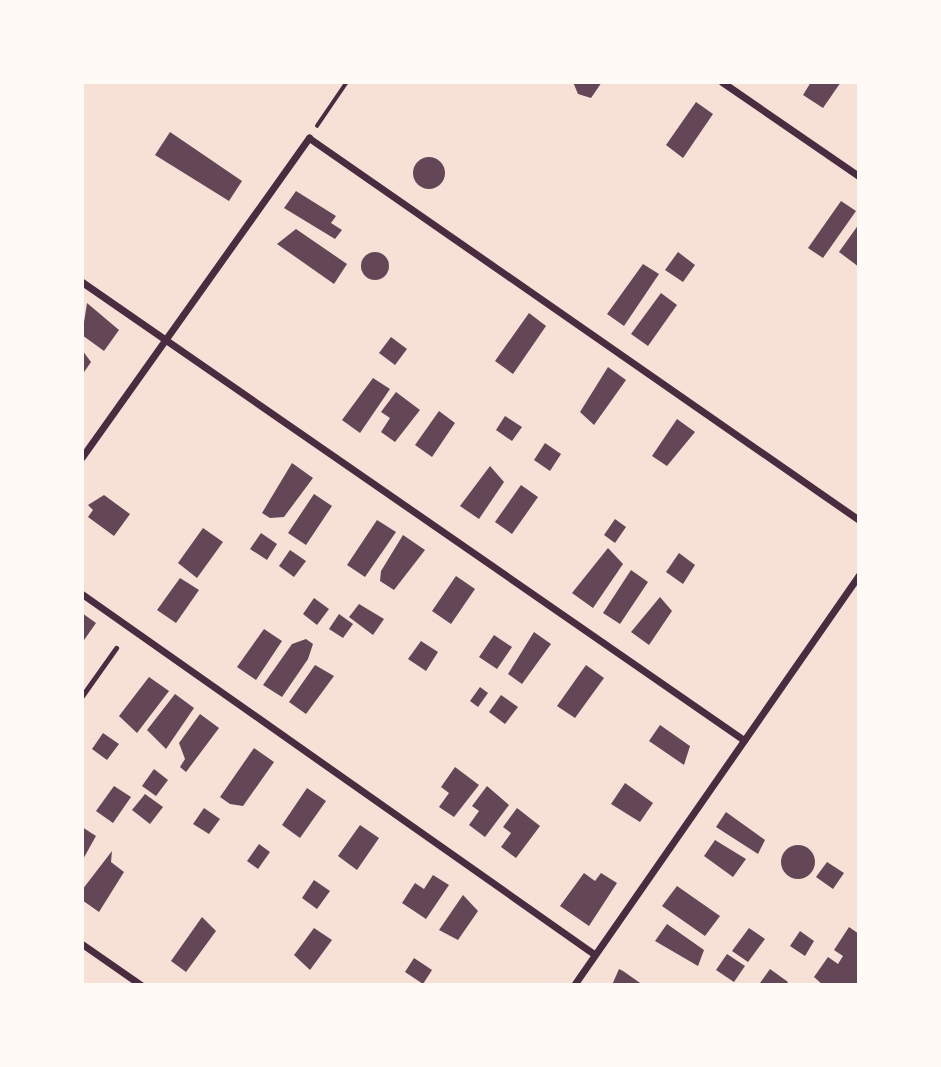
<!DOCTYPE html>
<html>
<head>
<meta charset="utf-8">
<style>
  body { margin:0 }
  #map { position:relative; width:941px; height:1067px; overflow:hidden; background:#f7e1d7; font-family:Rubik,sans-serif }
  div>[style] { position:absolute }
  .building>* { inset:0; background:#644757 }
  .round { border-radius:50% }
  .path>* { height:3.5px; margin:-1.75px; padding:0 1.75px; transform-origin:1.75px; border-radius:1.75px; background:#4a2c40 }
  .service>* { height:5px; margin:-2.5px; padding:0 2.5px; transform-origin:2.5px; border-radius:2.5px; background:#4a2c40 }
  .minor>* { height:7px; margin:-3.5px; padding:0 3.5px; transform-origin:3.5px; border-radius:3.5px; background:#4a2c40 }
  span { translate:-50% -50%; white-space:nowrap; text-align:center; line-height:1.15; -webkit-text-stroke:7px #fffaf5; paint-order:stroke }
  .frame { position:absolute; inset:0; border:84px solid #fffaf5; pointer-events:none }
</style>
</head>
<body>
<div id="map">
  <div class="building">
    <i style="clip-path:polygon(573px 82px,602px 82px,591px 98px,578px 94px)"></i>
    <i style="clip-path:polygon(811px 82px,841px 82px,823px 108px,803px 95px)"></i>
    <i style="clip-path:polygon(696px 102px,713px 114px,683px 158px,666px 145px)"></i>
    <i style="clip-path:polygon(170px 132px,242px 181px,229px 201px,155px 155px)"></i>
    <i class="round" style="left:413px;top:157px;width:32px;height:32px"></i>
    <i style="clip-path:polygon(296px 191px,336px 216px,331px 223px,342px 230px,335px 239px,284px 208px)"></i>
    <i style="clip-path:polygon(841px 201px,856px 211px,823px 258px,808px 248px)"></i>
    <i style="clip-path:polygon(859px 224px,859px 267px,839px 252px)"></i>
    <i style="clip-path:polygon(296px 229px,347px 264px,334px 284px,277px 244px)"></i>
    <i class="round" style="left:361px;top:252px;width:28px;height:28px"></i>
    <i style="clip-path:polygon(678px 252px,695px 265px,683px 282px,665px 270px)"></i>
    <i style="clip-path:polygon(643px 264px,659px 274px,624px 326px,607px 314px)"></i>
    <i style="clip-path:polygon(661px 293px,677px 305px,648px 346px,631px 334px)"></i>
    <i style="clip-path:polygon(87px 303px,119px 330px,104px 351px,82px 335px)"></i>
    <i style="clip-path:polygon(529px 313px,546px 326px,513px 374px,495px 361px)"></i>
    <i style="clip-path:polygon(391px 337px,407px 349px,395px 365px,379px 353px)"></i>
    <i style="clip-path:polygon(82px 350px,91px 362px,82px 375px)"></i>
    <i style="clip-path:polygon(608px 367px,626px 380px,594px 425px,580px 412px)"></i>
    <i style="clip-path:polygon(373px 378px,390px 389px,360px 433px,342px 420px)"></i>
    <i style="clip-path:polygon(396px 392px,420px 410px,395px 442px,381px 432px,390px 418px,381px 412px)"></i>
    <i style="clip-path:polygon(439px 411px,455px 423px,432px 457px,415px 445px)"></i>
    <i style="clip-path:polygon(505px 416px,522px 427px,512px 441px,496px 430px)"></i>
    <i style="clip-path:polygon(677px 419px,695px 432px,667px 466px,652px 456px)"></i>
    <i style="clip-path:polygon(545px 443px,561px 454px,550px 471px,534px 460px)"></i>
    <i style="clip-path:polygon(292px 463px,313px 478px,284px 517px,270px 518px,262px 513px)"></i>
    <i style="clip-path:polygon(490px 466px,504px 482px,479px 519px,460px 506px)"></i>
    <i style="clip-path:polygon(521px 485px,538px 497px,512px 534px,495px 522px)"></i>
    <i style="clip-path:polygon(314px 494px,332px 506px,306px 545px,288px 533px)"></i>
    <i style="clip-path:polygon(104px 495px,130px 514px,114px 536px,88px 517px,93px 510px,88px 505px)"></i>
    <i style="clip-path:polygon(615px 519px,626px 527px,615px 543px,604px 535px)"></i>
    <i style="clip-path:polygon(377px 520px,396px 532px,365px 577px,347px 565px)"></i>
    <i style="clip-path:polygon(203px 528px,223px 542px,197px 578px,178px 563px)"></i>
    <i style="clip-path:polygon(261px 533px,277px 544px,267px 560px,250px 549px)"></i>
    <i style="clip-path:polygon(403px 535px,425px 550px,394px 590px,380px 581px,381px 571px)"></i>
    <i style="clip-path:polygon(608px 548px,623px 564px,593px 608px,572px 593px)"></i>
    <i style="clip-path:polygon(290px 550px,306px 561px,294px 577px,279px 566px)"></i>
    <i style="clip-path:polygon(679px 553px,695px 565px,683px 584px,666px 572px)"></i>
    <i style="clip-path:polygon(631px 570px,648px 582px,620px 624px,603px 613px)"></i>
    <i style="clip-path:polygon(456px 576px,475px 589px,451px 624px,432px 611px)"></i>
    <i style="clip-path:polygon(180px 578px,199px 590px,176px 623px,157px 610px)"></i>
    <i style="clip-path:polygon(660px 597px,672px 611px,649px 645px,631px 632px)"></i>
    <i style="clip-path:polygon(314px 598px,329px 609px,317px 625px,303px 614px)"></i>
    <i style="clip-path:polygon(359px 604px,384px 619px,373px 635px,349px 617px)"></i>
    <i style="clip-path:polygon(82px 613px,96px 623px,82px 643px)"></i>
    <i style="clip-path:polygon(339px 614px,353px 624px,343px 638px,329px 629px)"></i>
    <i style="clip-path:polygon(264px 629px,282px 641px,256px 680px,237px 667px)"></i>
    <i style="clip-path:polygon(534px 632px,551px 644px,522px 684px,508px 674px)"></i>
    <i style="clip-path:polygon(494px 635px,512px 647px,497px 669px,479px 657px)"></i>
    <i style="clip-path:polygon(306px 639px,313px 644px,308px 659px,282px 697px,263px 685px,292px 644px)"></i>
    <i style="clip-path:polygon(421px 641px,438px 652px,426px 671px,408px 659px)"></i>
    <i style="clip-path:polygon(315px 665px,334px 676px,306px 714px,289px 702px)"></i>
    <i style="clip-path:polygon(586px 665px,604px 678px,575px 718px,557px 706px)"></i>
    <i style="clip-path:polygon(149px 677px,169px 691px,137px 733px,119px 716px)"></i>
    <i style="clip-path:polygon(480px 687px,488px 693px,478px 707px,470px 701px)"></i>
    <i style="clip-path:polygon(175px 694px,194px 708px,166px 749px,147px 730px)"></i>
    <i style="clip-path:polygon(501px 695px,518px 707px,505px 724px,489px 712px)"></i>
    <i style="clip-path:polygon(200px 714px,219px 728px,186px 772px,180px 767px,185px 759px,179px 743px)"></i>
    <i style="clip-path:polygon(660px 725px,690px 746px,684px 765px,649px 741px)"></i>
    <i style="clip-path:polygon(103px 733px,119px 744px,107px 760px,92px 749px)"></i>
    <i style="clip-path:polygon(254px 748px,274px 762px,243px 806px,230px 804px,220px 797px)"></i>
    <i style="clip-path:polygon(455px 767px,479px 785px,454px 817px,439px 807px,449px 793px,441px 787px)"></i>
    <i style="clip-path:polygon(154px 769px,168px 780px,156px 796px,142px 786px)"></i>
    <i style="clip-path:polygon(625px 783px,653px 803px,640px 822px,611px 804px)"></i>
    <i style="clip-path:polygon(114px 786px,131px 797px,113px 823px,96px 811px)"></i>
    <i style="clip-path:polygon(487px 786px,509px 805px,485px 837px,469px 825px,479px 811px,472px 806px)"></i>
    <i style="clip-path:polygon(307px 788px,326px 801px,300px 838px,282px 825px)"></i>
    <i style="clip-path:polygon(145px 794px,163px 807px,150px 824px,132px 810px)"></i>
    <i style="clip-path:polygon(204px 808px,220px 819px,209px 834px,193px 824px)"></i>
    <i style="clip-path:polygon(517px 808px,540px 826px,516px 858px,501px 847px,511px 833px,503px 827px)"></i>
    <i style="clip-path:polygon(726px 812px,765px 840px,758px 854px,716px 827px)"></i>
    <i style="clip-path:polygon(360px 825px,379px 838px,357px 870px,338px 856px)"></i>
    <i style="clip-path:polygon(82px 827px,96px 836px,82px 861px)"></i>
    <i style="clip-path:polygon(715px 840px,746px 859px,733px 877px,704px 856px)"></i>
    <i style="clip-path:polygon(259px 844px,270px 852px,258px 869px,247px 861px)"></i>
    <i class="round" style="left:781px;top:845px;width:34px;height:34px"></i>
    <i style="clip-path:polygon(112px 851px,111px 862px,124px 872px,99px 912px,82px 900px,82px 890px)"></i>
    <i style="clip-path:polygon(827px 862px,844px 873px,833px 889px,816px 877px)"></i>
    <i style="clip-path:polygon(584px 873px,595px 881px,601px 873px,617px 883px,589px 926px,560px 906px)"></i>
    <i style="clip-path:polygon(433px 875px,449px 885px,426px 919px,402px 903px,415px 883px,424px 889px)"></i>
    <i style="clip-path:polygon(314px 880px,330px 891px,317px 909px,302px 898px)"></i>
    <i style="clip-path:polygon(677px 886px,720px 916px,705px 936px,662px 906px)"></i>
    <i style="clip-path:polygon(463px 895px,478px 911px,458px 940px,439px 930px)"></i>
    <i style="clip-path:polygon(202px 917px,216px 931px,186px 972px,171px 961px)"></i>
    <i style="clip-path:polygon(667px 924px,704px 950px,698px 966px,655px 941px)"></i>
    <i style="clip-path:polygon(849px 927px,859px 934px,859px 985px,823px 985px,814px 977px,828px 957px,838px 964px,843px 956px,834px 950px)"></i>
    <i style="clip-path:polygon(314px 928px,332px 940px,310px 970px,294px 955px)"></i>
    <i style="clip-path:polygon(749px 928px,765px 939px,748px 962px,732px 951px)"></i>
    <i style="clip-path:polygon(800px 931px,814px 941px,805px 956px,790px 946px)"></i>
    <i style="clip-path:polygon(727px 954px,745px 966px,734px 982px,716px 970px)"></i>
    <i style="clip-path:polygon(414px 958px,432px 970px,423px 984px,405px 972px)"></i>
    <i style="clip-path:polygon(619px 969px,623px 971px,643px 985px,612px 985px)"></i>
    <i style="clip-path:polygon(770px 969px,788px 982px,786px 985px,760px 983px)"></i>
  </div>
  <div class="path">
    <i style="left:317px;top:126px;width:53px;rotate:-55.7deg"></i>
  </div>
  <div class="service">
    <i style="left:82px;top:696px;width:59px;rotate:-54.7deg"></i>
  </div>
  <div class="minor">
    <i style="left:722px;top:82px;width:166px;rotate:34.5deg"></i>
    <i style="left:82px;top:282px;width:805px;rotate:34.68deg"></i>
    <i style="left:82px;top:457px;width:392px;rotate:-54.6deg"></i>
    <i style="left:309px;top:138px;width:670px;rotate:34.78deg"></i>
    <i style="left:82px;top:594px;width:626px;rotate:35.11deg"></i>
    <i style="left:82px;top:944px;width:72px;rotate:34.8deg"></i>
    <i style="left:574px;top:985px;width:499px;rotate:-55.2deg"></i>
  </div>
  <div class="frame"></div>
</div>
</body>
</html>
